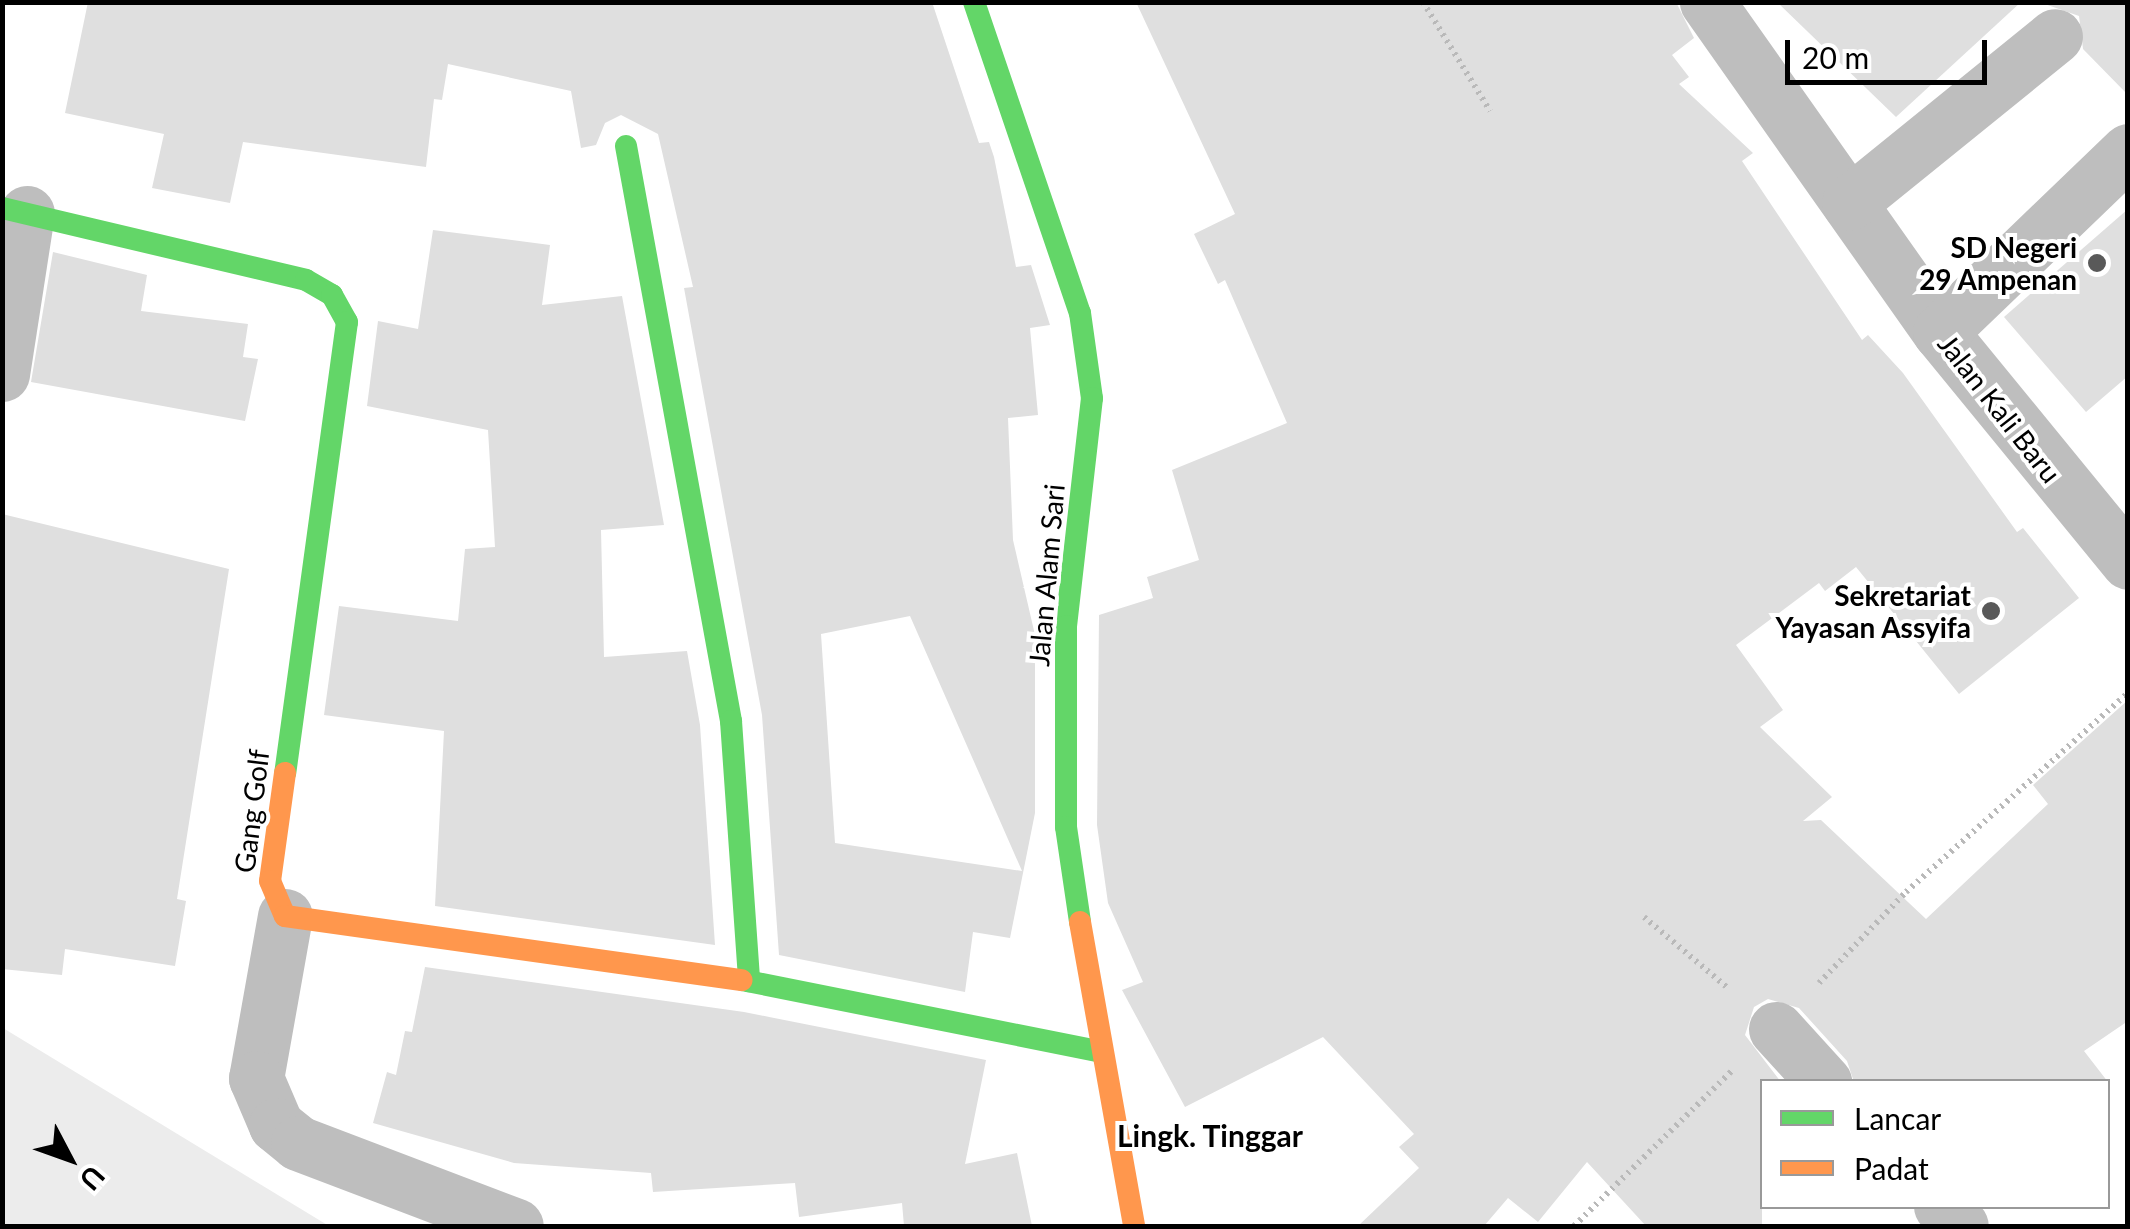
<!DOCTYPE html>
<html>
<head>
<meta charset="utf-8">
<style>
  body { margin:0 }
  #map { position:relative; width:2130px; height:1229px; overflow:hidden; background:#fff; font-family:Lato,sans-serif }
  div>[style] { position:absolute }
  .green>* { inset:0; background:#ececec }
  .building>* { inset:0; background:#dfdfdf }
  .path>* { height:6px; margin-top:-3px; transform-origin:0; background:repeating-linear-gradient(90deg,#b9b9b9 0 2.5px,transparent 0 7.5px) }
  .street>* { height:55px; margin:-27.5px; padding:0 27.5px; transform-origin:27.5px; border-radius:27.5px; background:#bebebe }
  .fast>* { height:22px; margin:-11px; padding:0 11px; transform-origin:11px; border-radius:11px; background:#63d668 }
  .slow>* { height:22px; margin:-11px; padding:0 11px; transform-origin:11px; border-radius:11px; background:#ff974d }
  .dots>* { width:28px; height:28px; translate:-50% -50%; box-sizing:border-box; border:5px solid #fff; border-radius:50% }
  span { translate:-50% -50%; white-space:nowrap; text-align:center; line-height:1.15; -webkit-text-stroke:8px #fff; paint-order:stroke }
  .poi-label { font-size:28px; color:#000; font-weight:700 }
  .right { translate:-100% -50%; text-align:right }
  .street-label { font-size:28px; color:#000 }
  .neighbourhood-label { font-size:30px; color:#000; font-weight:700 }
  .frame { position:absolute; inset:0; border:5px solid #000; pointer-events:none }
  .legend { position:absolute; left:1760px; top:1079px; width:350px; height:130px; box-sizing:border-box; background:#fff; border:2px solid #999; margin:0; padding:12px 18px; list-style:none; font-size:30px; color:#000 }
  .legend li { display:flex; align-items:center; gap:20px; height:50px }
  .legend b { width:50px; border:2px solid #999 }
  .north { position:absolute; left:20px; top:1109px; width:100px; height:100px; -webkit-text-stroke:8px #fff; paint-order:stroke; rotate:131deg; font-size:28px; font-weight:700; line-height:40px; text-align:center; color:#000 }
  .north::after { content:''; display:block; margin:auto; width:35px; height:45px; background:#000; clip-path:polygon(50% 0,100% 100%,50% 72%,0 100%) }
  .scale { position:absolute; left:1785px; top:40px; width:202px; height:45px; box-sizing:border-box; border:5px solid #000; border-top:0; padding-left:12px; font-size:30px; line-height:35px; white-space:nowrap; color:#000; -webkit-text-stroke:8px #fff; paint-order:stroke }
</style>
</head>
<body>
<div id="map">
  <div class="green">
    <i style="clip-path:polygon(3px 1028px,329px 1226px,3px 1226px)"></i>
  </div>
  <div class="building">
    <i style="clip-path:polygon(evenodd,88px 2px,932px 2px,979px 143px,989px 142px,994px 157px,1016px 267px,1031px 265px,1050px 325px,1030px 328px,1038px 415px,1008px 418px,1013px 540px,1035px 635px,1035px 813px,1010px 938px,973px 932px,965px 992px,779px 955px,762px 715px,684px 288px,693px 287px,658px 134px,621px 115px,605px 123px,596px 145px,581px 148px,571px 91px,448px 64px,442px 100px,434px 99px,426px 167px,243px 142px,230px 203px,152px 188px,164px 134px,65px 113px,88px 2px,910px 616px,1022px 871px,835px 843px,821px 634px,910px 616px)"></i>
    <i style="clip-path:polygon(1136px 2px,1676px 2px,1694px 38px,1672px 55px,1689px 77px,1679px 84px,1753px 153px,1742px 161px,1862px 340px,1868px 335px,1903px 373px,2017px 532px,2023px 528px,2079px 598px,1959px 694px,1856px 567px,1825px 591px,1819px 583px,1736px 645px,1783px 710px,1760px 727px,1832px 797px,1803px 821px,1821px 820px,1926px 919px,2048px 804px,2033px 785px,2128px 700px,2128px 1021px,2084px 1051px,2108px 1082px,1854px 1082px,1847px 1061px,1799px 1008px,1768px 999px,1754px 1007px,1745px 1035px,1781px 1082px,1762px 1082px,1762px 1226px,1646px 1226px,1587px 1162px,1538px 1222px,1508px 1198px,1484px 1226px,1358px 1226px,1419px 1168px,1399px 1147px,1414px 1134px,1323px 1037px,1185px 1107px,1122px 990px,1143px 982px,1108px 903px,1097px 825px,1099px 615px,1153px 598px,1147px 577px,1199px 560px,1172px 470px,1287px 423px,1225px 280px,1218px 284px,1194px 234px,1235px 214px)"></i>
    <i style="clip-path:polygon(1777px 2px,2021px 2px,1896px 117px)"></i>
    <i style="clip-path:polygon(2039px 2px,2128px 2px,2128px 95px,2083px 49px,2079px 16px)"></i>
    <i style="clip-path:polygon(2128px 209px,2128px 376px,2086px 412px,2004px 317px)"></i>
    <i style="clip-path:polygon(433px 230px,550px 245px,542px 305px,622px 296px,664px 525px,601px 530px,604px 657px,687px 651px,700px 725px,715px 945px,435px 906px,444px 731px,324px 715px,339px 606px,458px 621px,465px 549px,495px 547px,488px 430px,367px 406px,378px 321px,418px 329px)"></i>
    <i style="clip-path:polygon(53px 252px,147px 275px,141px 311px,248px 324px,243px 357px,258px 359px,245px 421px,31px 382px)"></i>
    <i style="clip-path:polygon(2px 514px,229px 569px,177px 899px,186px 901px,175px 966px,65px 949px,62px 975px,2px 969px)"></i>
    <i style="clip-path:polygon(425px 967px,744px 1012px,986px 1060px,965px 1164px,1017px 1153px,1032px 1226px,904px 1226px,902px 1203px,799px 1217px,795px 1183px,653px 1192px,651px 1173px,514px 1163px,373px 1123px,387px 1072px,396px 1075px,405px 1031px,412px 1032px)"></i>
  </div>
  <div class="path">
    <i style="left:1423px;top:2px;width:128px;rotate:58.4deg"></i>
    <i style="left:1644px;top:917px;width:111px;rotate:40.3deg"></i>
    <i style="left:1819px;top:983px;width:126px;rotate:-46.3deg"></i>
    <i style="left:1906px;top:892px;width:298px;rotate:-41.9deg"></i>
    <i style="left:1574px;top:1226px;width:223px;rotate:-44.5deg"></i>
  </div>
  <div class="street">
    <i style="left:1707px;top:2px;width:404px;rotate:54.8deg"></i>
    <i style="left:1940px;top:332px;width:297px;rotate:50.7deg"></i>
    <i style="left:1849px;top:203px;width:265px;rotate:-39deg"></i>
    <i style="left:1940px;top:332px;width:261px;rotate:-43.9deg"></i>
    <i style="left:2px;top:374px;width:163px;rotate:-81.2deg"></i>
    <i style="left:285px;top:916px;width:165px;rotate:100.1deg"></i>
    <i style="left:256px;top:1078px;width:51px;rotate:66.9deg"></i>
    <i style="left:276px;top:1125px;width:28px;rotate:39deg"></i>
    <i style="left:298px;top:1143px;width:233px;rotate:20.8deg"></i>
    <i style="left:1776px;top:1029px;width:72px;rotate:47.8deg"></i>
    <i style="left:1941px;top:1206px;width:28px;rotate:45deg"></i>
  </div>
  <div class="fast">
    <i style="left:974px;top:2px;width:329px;rotate:71.2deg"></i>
    <i style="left:1080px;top:313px;width:86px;rotate:82deg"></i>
    <i style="left:1092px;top:398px;width:229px;rotate:96.5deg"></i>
    <i style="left:1066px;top:626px;width:201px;rotate:90deg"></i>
    <i style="left:1066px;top:827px;width:96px;rotate:81.6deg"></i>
    <i style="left:626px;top:146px;width:585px;rotate:79.65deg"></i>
    <i style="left:731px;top:721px;width:261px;rotate:86deg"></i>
    <i style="left:2px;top:208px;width:312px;rotate:13.3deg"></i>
    <i style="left:306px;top:280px;width:30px;rotate:30deg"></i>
    <i style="left:332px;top:295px;width:31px;rotate:61deg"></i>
    <i style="left:347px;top:322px;width:455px;rotate:97.8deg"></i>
    <i style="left:742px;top:980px;width:363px;rotate:11.3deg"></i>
  </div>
  <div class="slow">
    <i style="left:285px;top:773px;width:109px;rotate:97.9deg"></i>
    <i style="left:270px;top:881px;width:38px;rotate:67deg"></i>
    <i style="left:285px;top:916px;width:461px;rotate:8deg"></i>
    <i style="left:1080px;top:922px;width:309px;rotate:79.9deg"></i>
  </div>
  <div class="dots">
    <i style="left:2097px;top:263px;background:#595959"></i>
    <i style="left:1991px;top:611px;background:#595959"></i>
  </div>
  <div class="poi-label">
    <span class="right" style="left:2077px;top:263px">SD Negeri<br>29 Ampenan</span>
    <span class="right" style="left:1971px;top:611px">Sekretariat<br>Yayasan Assyifa</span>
  </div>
  <div class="street-label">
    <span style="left:2000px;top:408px;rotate:52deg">Jalan Kali Baru</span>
    <span style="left:1046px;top:575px;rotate:-85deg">Jalan Alam Sari</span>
    <span style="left:251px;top:811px;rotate:-83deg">Gang Golf</span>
  </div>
  <div class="neighbourhood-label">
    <span style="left:1210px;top:1135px">Lingk. Tinggar</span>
  </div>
  <div class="frame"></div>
  <ul class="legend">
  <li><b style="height:12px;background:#63d668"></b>Lancar</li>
  <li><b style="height:12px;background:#ff974d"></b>Padat</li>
  </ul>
  <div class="north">U</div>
  <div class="scale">20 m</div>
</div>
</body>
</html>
